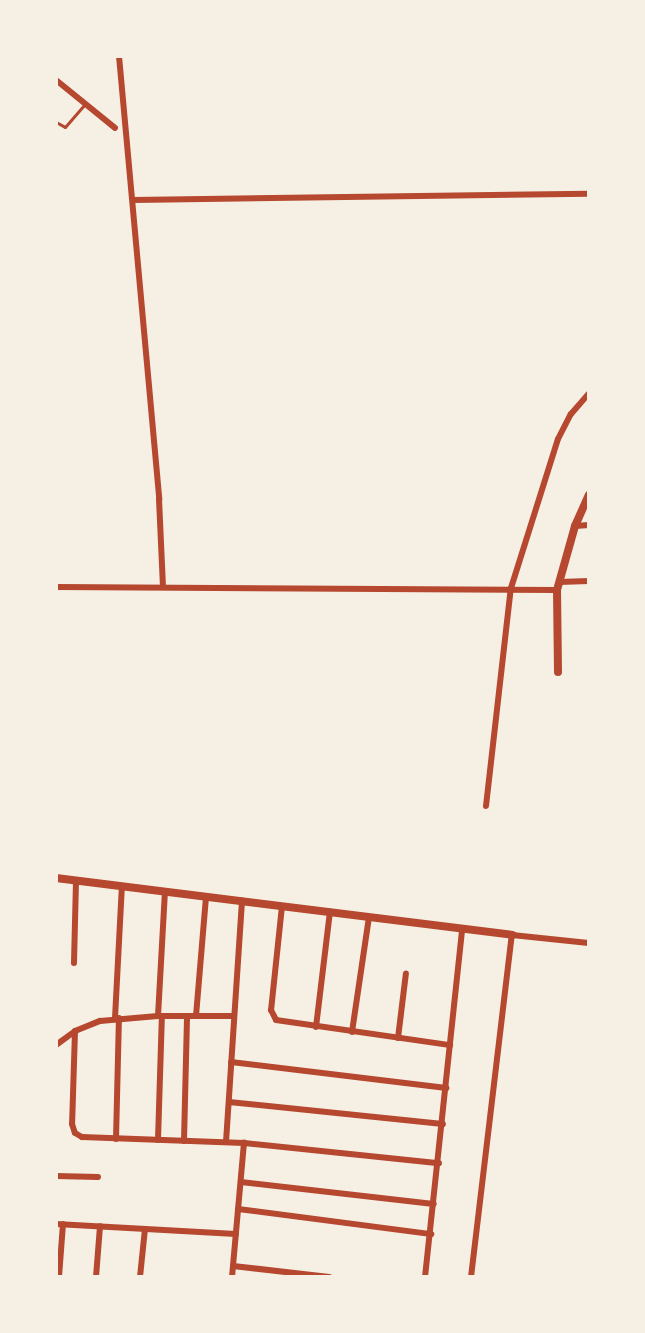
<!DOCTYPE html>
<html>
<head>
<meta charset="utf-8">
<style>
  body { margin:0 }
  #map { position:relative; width:645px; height:1333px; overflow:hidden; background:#f6efe4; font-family:"Noto Sans",sans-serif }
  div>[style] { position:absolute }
  .service>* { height:3px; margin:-1.5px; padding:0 1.5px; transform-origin:1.5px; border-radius:1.5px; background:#b5482f }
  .minor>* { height:6px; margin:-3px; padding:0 3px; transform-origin:3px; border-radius:3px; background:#b5482f }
  .tertiary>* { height:8px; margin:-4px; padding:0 4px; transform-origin:4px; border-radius:4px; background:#b5482f }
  span { translate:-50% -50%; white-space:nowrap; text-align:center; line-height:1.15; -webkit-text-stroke:8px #f6efe4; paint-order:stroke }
  .frame { position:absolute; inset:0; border:58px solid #f6efe4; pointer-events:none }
</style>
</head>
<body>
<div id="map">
  <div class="service">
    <i style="left:56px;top:122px;width:10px;rotate:29deg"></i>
    <i style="left:65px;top:127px;width:30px;rotate:-49deg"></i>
  </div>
  <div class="minor">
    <i style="left:119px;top:56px;width:445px;rotate:84.8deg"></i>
    <i style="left:159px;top:499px;width:87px;rotate:87.4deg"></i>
    <i style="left:56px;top:80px;width:76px;rotate:39.1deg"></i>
    <i style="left:133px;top:200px;width:456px;rotate:-0.8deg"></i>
    <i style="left:575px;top:526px;width:14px;rotate:-4deg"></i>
    <i style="left:559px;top:582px;width:30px;rotate:-2deg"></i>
    <i style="left:56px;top:587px;width:501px;rotate:0.34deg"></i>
    <i style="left:486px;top:806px;width:219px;rotate:-83.5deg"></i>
    <i style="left:511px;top:588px;width:156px;rotate:-72.5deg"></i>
    <i style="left:558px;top:439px;width:28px;rotate:-63deg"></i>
    <i style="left:571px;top:414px;width:28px;rotate:-49deg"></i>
    <i style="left:282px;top:906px;width:105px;rotate:96deg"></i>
    <i style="left:271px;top:1010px;width:11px;rotate:63deg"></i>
    <i style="left:276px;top:1020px;width:176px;rotate:8.2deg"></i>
    <i style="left:74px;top:963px;width:82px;rotate:-88.6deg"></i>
    <i style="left:158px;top:1016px;width:124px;rotate:-86.8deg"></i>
    <i style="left:196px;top:1016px;width:119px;rotate:-85.2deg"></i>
    <i style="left:115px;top:1018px;width:132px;rotate:-87deg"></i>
    <i style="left:316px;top:1027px;width:116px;rotate:-83.1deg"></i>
    <i style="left:75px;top:1031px;width:93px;rotate:91.8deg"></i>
    <i style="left:72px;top:1124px;width:9px;rotate:72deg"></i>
    <i style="left:75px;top:1133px;width:8px;rotate:30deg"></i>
    <i style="left:82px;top:1137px;width:162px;rotate:2.1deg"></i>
    <i style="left:244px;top:1143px;width:196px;rotate:5.9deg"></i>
    <i style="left:352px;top:1032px;width:116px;rotate:-81.6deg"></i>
    <i style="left:398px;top:1038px;width:65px;rotate:-83deg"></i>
    <i style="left:56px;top:1045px;width:24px;rotate:-36deg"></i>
    <i style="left:75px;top:1031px;width:27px;rotate:-22deg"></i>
    <i style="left:100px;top:1021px;width:58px;rotate:-4.9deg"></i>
    <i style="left:158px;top:1016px;width:76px"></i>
    <i style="left:231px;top:1062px;width:217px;rotate:6.9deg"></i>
    <i style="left:229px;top:1102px;width:215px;rotate:5.9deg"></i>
    <i style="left:116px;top:1139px;width:121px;rotate:-88.6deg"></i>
    <i style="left:158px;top:1140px;width:124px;rotate:-88.2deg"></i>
    <i style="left:184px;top:1141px;width:125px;rotate:-88.6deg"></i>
    <i style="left:226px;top:1142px;width:242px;rotate:-86.2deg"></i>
    <i style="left:56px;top:1176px;width:42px;rotate:1.4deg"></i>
    <i style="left:241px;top:1182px;width:194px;rotate:6.5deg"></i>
    <i style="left:238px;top:1209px;width:195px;rotate:7.4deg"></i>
    <i style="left:56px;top:1224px;width:180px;rotate:3.2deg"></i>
    <i style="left:233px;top:1266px;width:97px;rotate:6.5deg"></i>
    <i style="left:59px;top:1277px;width:53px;rotate:-85.7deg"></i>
    <i style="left:96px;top:1277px;width:51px;rotate:-85.5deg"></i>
    <i style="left:140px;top:1277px;width:48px;rotate:-84.1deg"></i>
    <i style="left:232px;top:1277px;width:135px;rotate:-84.9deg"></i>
    <i style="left:425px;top:1277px;width:351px;rotate:-83.9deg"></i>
    <i style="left:471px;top:1277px;width:344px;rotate:-83.2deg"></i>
    <i style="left:512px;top:935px;width:77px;rotate:5.9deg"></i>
  </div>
  <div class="tertiary">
    <i style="left:558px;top:672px;width:82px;rotate:-90.7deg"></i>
    <i style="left:557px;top:590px;width:66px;rotate:-74.3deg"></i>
    <i style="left:575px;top:526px;width:34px;rotate:-66deg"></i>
    <i style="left:56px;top:878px;width:460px;rotate:7.1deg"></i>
  </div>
  <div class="frame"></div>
</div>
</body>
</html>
